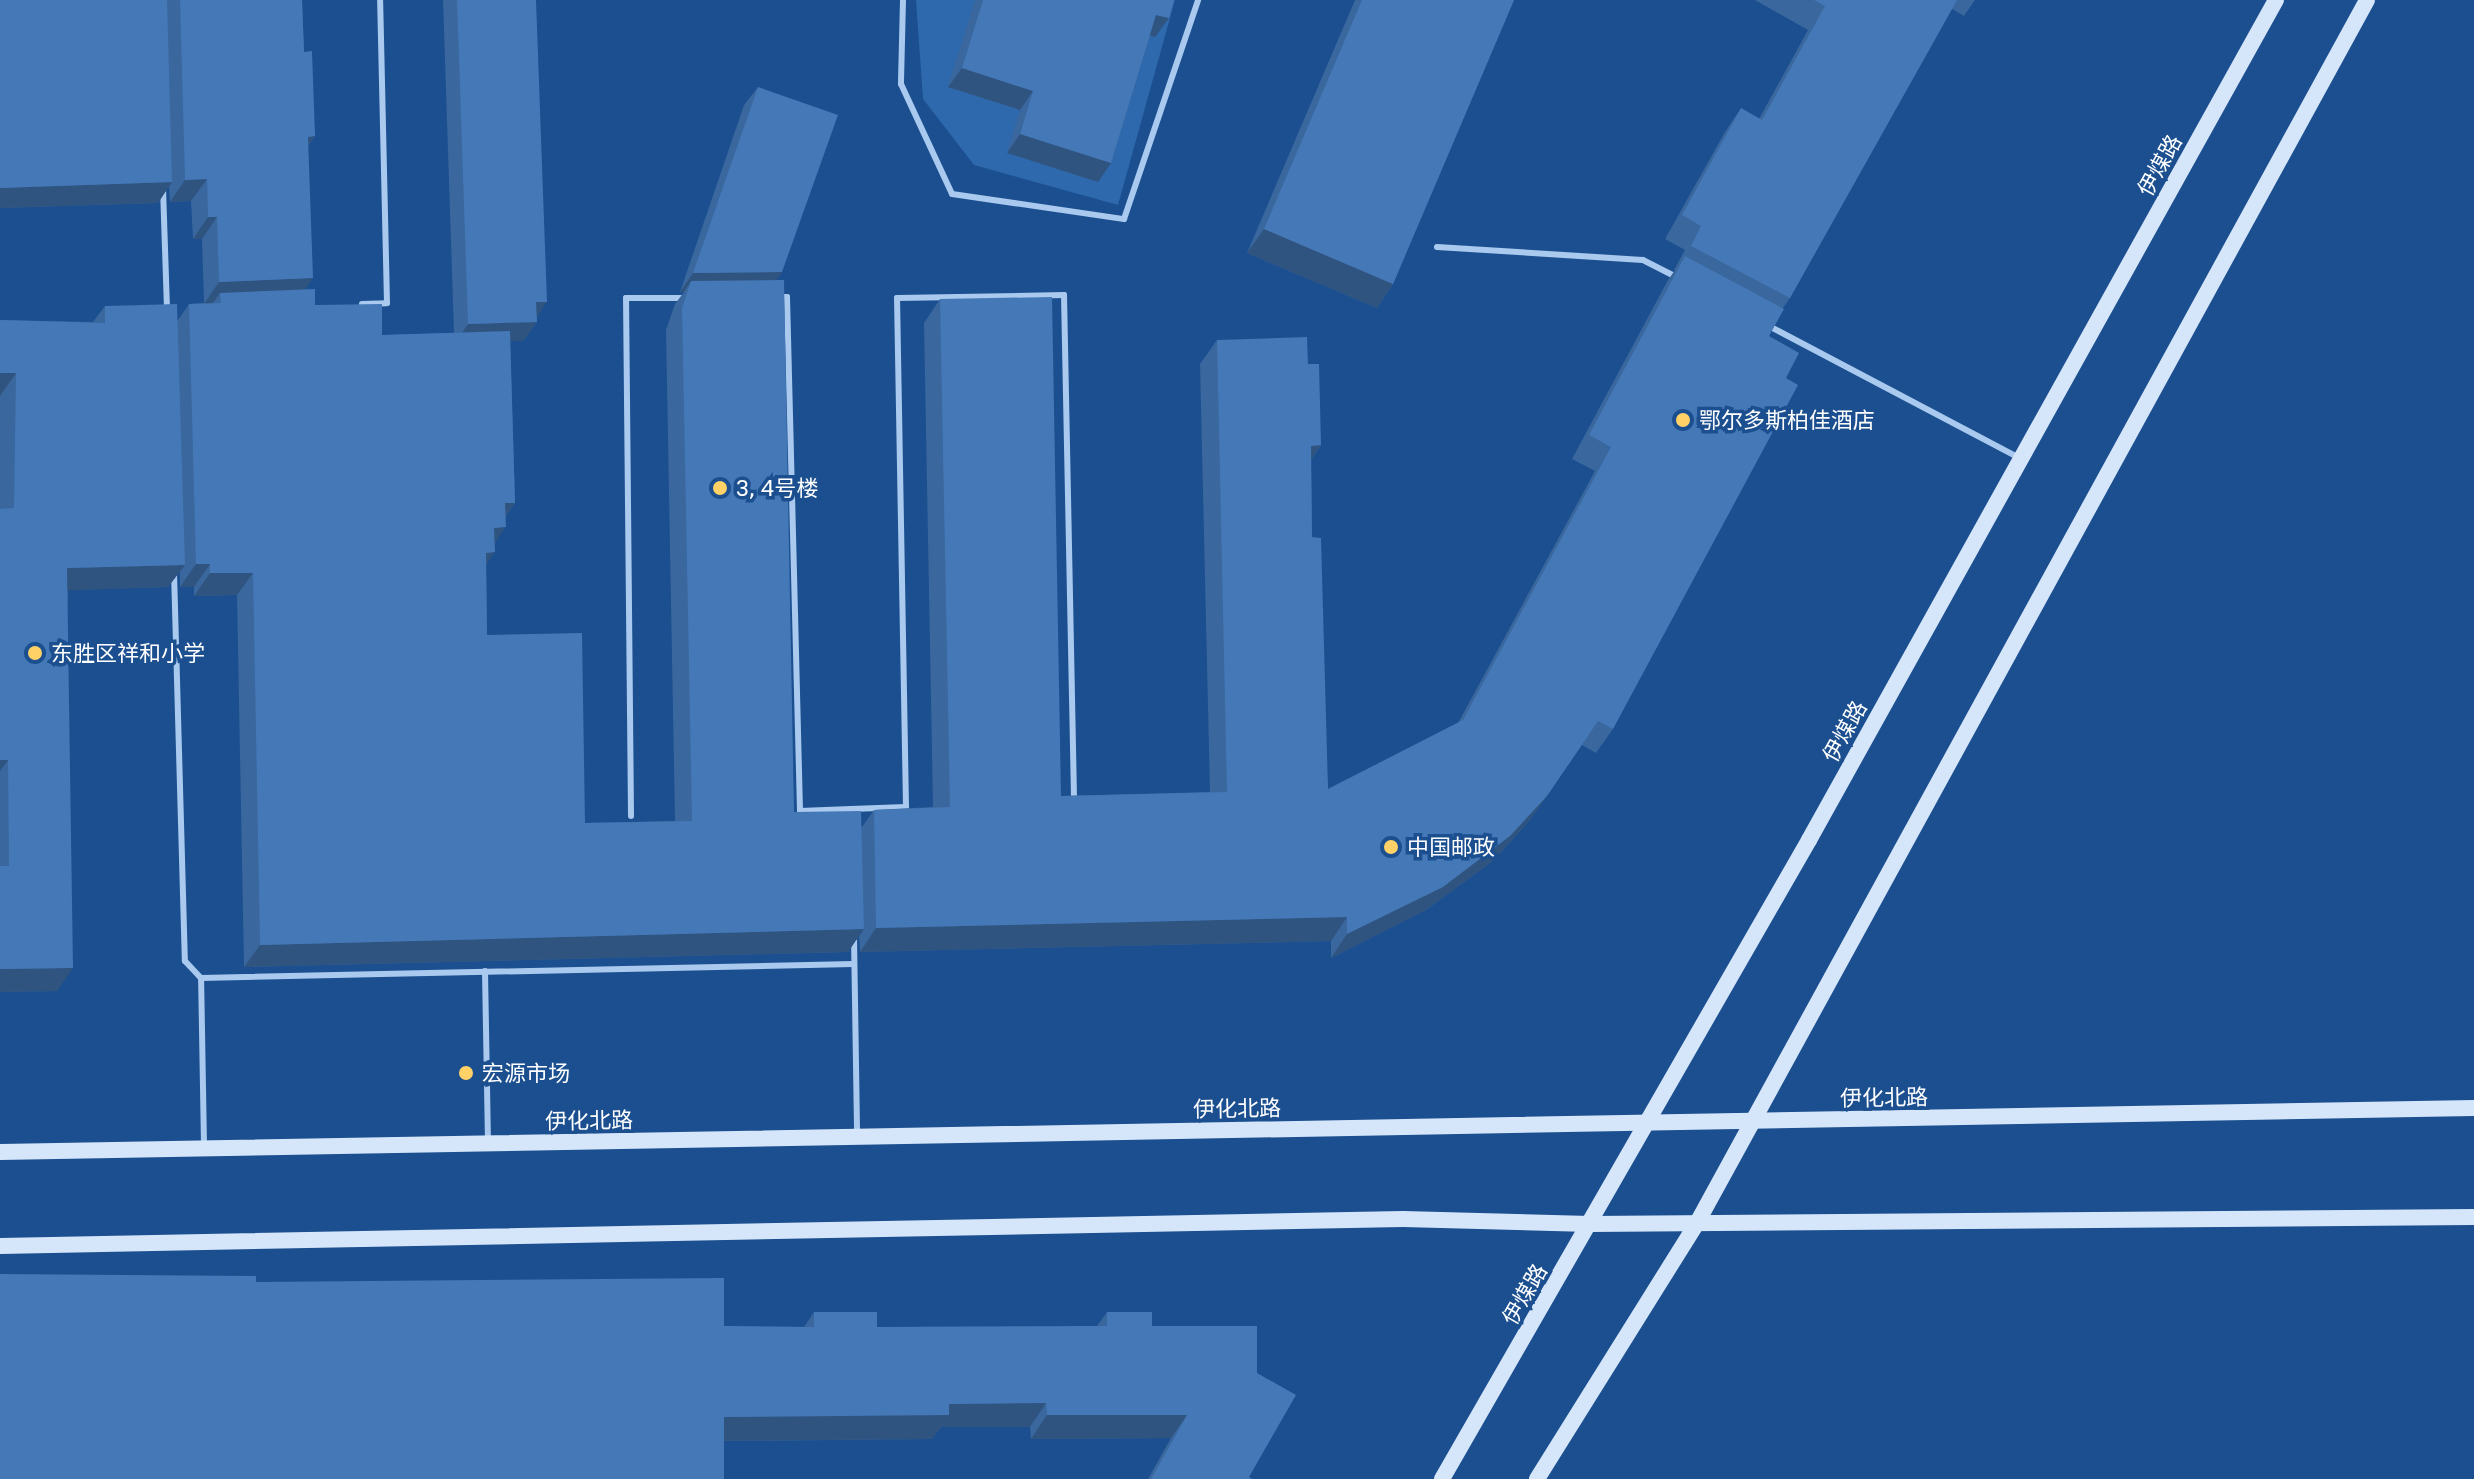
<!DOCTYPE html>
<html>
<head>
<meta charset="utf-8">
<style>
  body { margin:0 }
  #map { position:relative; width:2474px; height:1479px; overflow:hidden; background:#1b4f8f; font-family:"Golos Text","Noto Sans SC",sans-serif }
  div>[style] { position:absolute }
  .green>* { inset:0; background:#2e69ad }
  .lane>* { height:6px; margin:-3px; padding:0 3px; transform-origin:3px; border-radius:3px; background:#a9c9ee }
  .secondary>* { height:16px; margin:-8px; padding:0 8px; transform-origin:8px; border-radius:8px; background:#d6e6fa }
  .wall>* { inset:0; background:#3a679d }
  .shaded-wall>* { inset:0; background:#305480 }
  .building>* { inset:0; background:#4478b7 }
  .dots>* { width:22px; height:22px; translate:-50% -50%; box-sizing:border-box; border:4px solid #1b4f8f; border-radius:50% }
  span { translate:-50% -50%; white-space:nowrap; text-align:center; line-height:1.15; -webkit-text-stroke:7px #1b4f8f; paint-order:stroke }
  .street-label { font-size:22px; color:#fff }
  .poi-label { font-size:22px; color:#fff }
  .left { translate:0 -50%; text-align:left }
</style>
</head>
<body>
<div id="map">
  <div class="green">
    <i style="clip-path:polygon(916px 0,1175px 0,1118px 205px,974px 165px,923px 99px)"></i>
  </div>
  <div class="lane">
    <i style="left:903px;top:0;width:84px;rotate:91.4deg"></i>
    <i style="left:901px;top:84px;width:121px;rotate:65.1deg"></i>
    <i style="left:952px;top:194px;width:174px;rotate:8.3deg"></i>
    <i style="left:1124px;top:219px;width:231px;rotate:-71.3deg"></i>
    <i style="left:163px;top:188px;width:121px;rotate:88.1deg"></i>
    <i style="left:1437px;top:247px;width:206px;rotate:3.6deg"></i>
    <i style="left:1643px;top:260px;width:39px;rotate:27deg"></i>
    <i style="left:777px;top:297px;width:10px"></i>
    <i style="left:787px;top:297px;width:514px;rotate:88.55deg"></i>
    <i style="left:800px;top:811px;width:51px;rotate:-2.2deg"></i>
    <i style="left:362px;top:304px;width:25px;rotate:-2deg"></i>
    <i style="left:387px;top:303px;width:303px;rotate:-91.3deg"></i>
    <i style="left:1769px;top:326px;width:285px;rotate:27.8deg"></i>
    <i style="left:174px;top:572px;width:389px;rotate:88.4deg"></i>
    <i style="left:185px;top:961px;width:23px;rotate:47deg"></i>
    <i style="left:631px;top:816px;width:518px;rotate:-90.55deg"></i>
    <i style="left:626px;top:298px;width:59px"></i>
    <i style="left:852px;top:817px;width:8px;rotate:-97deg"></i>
    <i style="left:851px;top:809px;width:55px;rotate:-2.1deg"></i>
    <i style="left:906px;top:807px;width:509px;rotate:-91.01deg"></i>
    <i style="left:897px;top:298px;width:167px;rotate:-1deg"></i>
    <i style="left:1064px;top:295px;width:504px;rotate:88.86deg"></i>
    <i style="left:854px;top:937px;width:196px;rotate:89.1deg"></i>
    <i style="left:485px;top:971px;width:173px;rotate:89deg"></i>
    <i style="left:204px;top:1145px;width:167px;rotate:-91deg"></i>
    <i style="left:201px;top:978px;width:653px;rotate:-1.23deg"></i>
  </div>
  <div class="secondary">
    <i style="left:0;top:1152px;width:2474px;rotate:-1.02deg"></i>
    <i style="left:0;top:1246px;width:1403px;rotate:-1.1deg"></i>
    <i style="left:1403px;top:1219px;width:187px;rotate:1.5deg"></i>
    <i style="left:1590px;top:1224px;width:884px;rotate:-0.45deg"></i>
    <i style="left:1442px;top:1479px;width:737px;rotate:-60.13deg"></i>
    <i style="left:1809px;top:840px;width:961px;rotate:-60.93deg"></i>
    <i style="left:1537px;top:1479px;width:302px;rotate:-58deg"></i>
    <i style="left:1697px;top:1223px;width:1394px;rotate:-61.28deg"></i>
  </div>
  <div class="wall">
    <i style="clip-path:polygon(0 0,302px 0,304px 52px,315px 136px,308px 146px,305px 290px,315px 305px,382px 335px,454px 333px,443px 0,536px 0,537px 322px,523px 341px,510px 341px,515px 503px,506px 516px,486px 566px,487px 635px,585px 823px,675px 821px,666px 330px,675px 304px,684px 292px,680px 292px,744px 105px,758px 87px,782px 272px,776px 280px,794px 812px,862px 827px,874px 810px,933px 807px,924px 323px,940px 299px,1061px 796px,1210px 792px,1200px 364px,1217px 340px,1308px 364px,1321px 445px,1311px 460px,1312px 537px,1328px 789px,1458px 723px,1595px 471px,1572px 459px,1668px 280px,1675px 270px,1674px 270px,1685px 250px,1665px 239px,1725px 132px,1741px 108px,1759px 119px,1808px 30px,1755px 0,1975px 0,1964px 16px,1952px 9px,1790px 298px,1783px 308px,1769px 336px,1786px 378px,1613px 729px,1596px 753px,1582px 745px,1530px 820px,1494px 860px,1426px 910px,1331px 958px,1331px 941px,860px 952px,859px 935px,848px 952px,244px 967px,237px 595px,194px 596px,194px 587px,180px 587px,180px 571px,168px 587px,68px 590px,57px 991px,0 992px,0 320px,93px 322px,105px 306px,178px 320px,189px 304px,204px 303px,202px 239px,193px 239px,191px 201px,170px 202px,169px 186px,158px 203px,0 208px)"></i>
    <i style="clip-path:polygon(975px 0,1174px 0,1169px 18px,1155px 37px,1150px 36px,1111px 163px,1098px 182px,1007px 153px,1020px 110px,948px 87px)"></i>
    <i style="clip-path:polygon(1355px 0,1514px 0,1393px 284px,1377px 308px,1247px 253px)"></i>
    <i style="clip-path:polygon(256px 1282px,724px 1326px,804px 1327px,814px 1312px,877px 1327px,1097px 1326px,1107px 1312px,1152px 1326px,1249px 1477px,1252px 1479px,1148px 1479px,1171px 1438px,1031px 1439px,1030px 1427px,941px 1427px,932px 1439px,724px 1441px)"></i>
  </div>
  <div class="shaded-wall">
    <i style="clip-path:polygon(1156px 15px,1169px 18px,1155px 37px,1143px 33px)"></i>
    <i style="clip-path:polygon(962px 68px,1033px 91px,1020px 110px,948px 87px)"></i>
    <i style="clip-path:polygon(1020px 134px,1111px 163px,1098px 182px,1007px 153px)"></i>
    <i style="clip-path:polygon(315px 136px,300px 158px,308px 137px)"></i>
    <i style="clip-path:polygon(207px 179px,191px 201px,170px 202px,185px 180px)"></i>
    <i style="clip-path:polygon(172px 182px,158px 203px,0 208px,0 188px)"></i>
    <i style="clip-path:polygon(208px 217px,217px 217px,202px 239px,193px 239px)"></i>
    <i style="clip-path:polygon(1264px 229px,1393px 284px,1377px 308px,1247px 253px)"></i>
    <i style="clip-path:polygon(782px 272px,769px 291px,691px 281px,684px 292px,680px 292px,693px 273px)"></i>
    <i style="clip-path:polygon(313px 278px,298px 300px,220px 293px,213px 303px,204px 304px,219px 282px)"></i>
    <i style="clip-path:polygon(536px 302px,547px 302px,534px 321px)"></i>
    <i style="clip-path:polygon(537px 322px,523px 341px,455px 343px,468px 324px)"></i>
    <i style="clip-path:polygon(0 373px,16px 373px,0 396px)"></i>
    <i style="clip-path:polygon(1321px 445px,1305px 469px,1311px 446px)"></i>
    <i style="clip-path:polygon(505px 503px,515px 503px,499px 525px)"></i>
    <i style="clip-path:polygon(506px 527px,490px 550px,494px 528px)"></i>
    <i style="clip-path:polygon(495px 552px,479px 575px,486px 553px)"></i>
    <i style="clip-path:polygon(196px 564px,210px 564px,194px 587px,180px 587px)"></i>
    <i style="clip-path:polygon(185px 565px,168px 587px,51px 591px,67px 568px)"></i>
    <i style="clip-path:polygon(210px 573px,253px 573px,237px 595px,194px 596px)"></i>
    <i style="clip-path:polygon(0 760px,8px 760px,0 771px)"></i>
    <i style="clip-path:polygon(1547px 796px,1530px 820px,1494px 860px,1426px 910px,1331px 958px,1347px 934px)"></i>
    <i style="clip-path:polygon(1347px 917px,1331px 941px,860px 952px,876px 928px)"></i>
    <i style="clip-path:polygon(864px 929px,848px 952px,244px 967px,260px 945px)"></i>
    <i style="clip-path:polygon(73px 968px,57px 991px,0 992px,0 969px)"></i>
    <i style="clip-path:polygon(1046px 1403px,1030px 1427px,941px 1427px,932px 1439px,707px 1441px,724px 1417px,949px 1404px)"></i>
    <i style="clip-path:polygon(1047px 1415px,1187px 1415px,1171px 1438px,1031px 1439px)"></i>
  </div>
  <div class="building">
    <i style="clip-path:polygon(0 0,167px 0,172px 182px,0 188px)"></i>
    <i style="clip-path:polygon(180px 0,302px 0,304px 52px,312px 51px,315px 136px,308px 137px,313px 278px,219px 282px,217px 217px,208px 217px,207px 179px,185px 180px)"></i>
    <i style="clip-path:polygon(457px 0,536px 0,547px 302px,536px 302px,537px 322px,468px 324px)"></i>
    <i style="clip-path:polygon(983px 0,1174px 0,1169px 18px,1156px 15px,1111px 163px,1020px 134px,1033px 91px,962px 68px)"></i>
    <i style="clip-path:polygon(1362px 0,1514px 0,1393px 284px,1264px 229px)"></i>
    <i style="clip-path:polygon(1814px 0,1957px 0,1790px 298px,1691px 246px,1701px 226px,1682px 215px,1741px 108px,1762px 120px,1825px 6px)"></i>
    <i style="clip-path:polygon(758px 87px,838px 115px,782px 272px,693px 273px)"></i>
    <i style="clip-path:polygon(1685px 256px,1784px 309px,1769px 336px,1799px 353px,1786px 378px,1798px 385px,1613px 729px,1598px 721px,1547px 796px,1510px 836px,1443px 887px,1347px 934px,1347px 917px,876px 928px,874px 810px,950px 807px,940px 299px,1052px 297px,1061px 796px,1227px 792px,1217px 340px,1307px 337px,1308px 364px,1319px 364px,1321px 445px,1311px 446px,1312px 537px,1321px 538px,1328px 789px,1463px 720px,1611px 447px,1589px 435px)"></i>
    <i style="clip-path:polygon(784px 280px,794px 812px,861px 811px,864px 929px,260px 945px,253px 573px,210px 573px,210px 564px,196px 564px,189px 304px,221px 303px,220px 293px,315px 289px,315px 305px,382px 304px,382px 335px,510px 331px,515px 503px,505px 503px,506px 527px,494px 528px,495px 552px,486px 553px,487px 635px,582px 633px,585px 823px,692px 821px,682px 308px,691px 281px)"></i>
    <i style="clip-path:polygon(177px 304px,185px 565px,67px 568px,73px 968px,0 969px,0 866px,9px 866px,8px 760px,0 760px,0 509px,14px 508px,16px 373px,0 373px,0 320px,105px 323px,105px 306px)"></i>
    <i style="clip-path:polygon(0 1274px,256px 1276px,256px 1282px,724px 1278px,724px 1326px,814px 1327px,814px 1312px,877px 1312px,877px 1327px,1107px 1326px,1107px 1312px,1152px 1312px,1152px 1326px,1257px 1326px,1257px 1373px,1296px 1395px,1249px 1477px,1252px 1479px,1151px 1479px,1187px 1415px,1047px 1415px,1046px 1403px,949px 1404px,949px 1415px,724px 1417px,724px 1479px,0 1479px)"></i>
  </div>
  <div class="dots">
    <i style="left:1683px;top:420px;background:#ffd166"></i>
    <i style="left:720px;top:488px;background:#ffd166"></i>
    <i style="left:35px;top:653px;background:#ffd166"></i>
    <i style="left:1391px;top:847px;background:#ffd166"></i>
    <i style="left:466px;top:1073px;background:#ffd166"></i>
  </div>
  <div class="street-label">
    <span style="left:2159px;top:165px;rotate:-61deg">伊煤路</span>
    <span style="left:1844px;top:731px;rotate:-61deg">伊煤路</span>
    <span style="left:1884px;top:1097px;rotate:-1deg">伊化北路</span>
    <span style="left:1237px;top:1108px;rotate:-1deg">伊化北路</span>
    <span style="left:589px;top:1120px;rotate:-1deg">伊化北路</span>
    <span style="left:1524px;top:1294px;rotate:-60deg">伊煤路</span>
  </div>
  <div class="poi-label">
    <span class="left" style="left:1699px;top:420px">鄂尔多斯柏佳酒店</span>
    <span class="left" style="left:736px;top:488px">3, 4号楼</span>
    <span class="left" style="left:51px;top:653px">东胜区祥和小学</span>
    <span class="left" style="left:1407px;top:847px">中国邮政</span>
    <span class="left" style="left:482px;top:1073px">宏源市场</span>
  </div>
</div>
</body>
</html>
